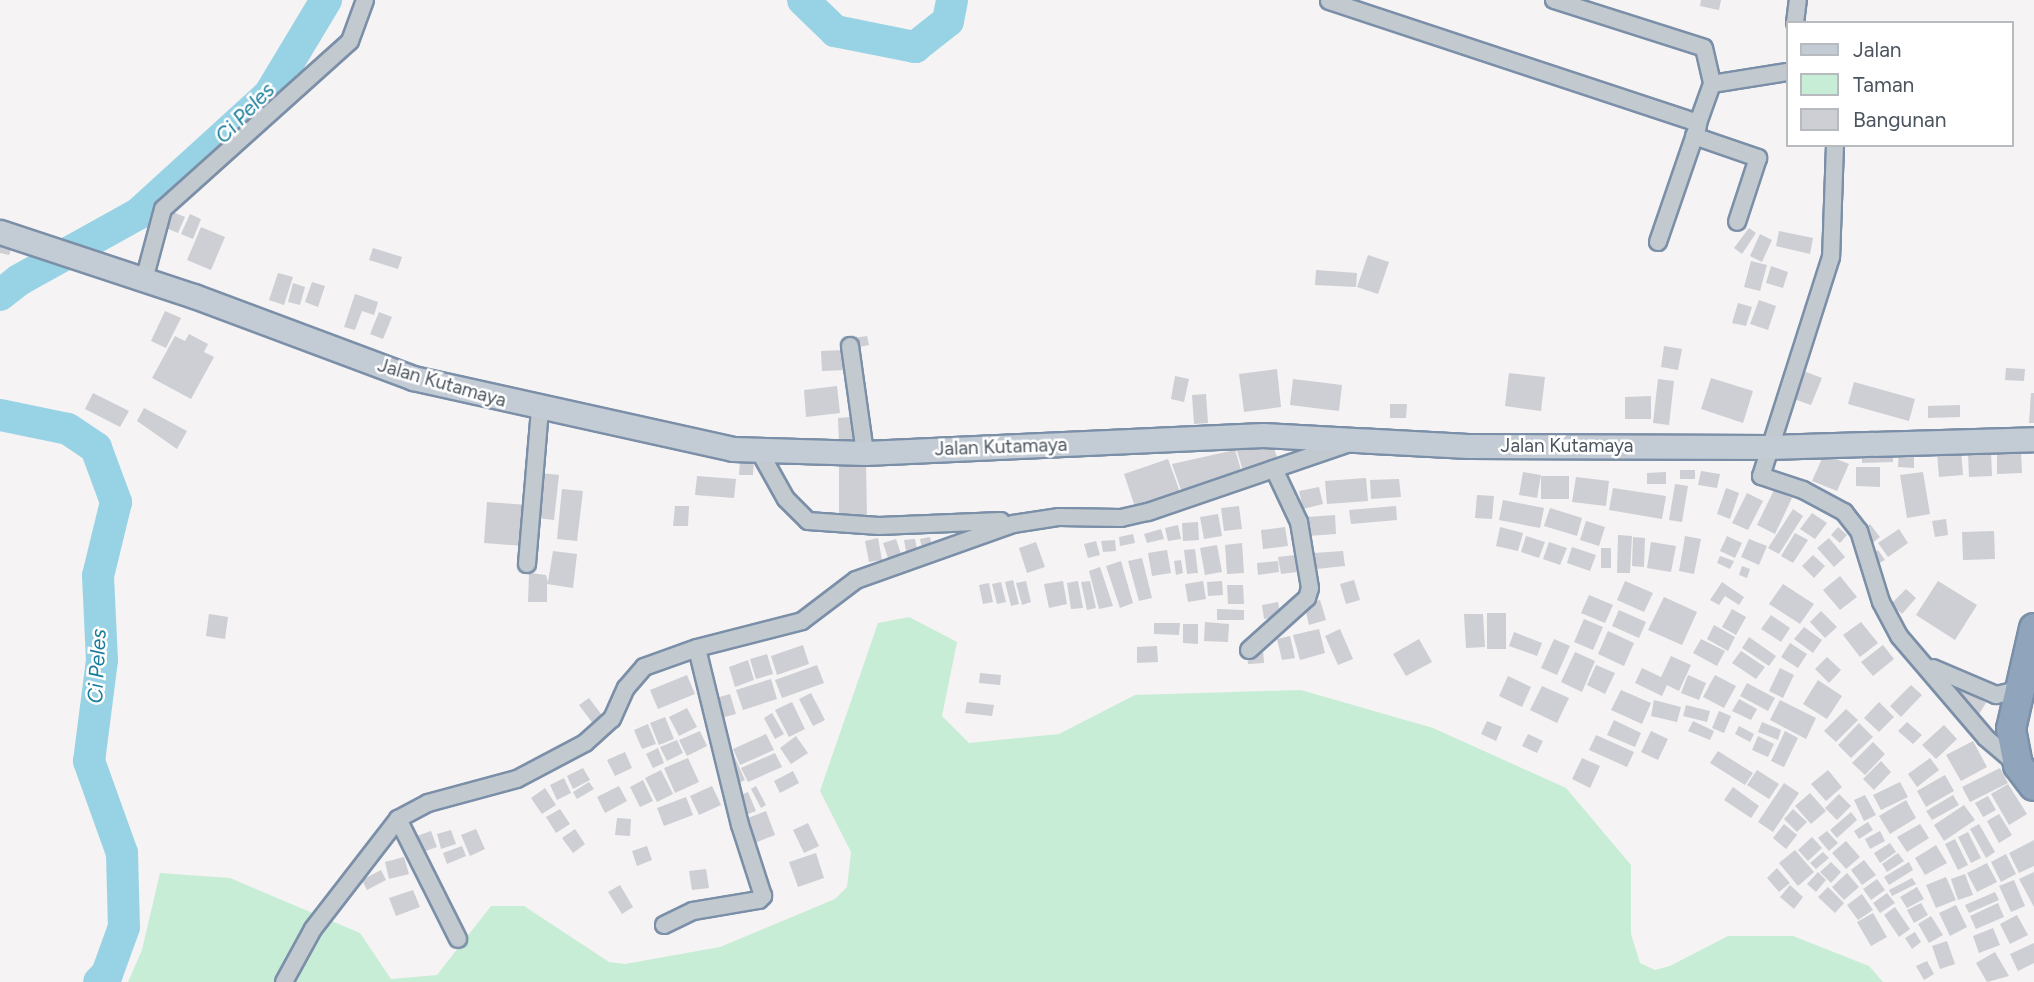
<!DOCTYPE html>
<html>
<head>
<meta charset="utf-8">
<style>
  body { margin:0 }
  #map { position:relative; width:2034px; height:982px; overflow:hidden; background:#f5f3f3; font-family:Figtree,sans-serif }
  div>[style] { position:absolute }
  .green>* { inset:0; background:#c7edd6 }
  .river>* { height:32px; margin:-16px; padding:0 16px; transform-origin:16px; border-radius:16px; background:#98d3e5 }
  .building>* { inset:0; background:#cdcfd4 }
  .roads { filter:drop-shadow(2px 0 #7b8fa8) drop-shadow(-2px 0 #7b8fa8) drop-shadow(0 2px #7b8fa8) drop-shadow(0 -2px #7b8fa8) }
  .street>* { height:16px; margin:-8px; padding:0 8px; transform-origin:8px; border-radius:8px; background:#c2cad0 }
  .secondary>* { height:23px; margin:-11.5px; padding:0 11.5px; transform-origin:11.5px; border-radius:11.5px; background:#c3cbd4 }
  .highway>* { height:28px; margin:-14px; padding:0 14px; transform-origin:14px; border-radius:14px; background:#90a4bc }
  span { translate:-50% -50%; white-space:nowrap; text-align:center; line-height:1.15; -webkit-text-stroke:5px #fff; paint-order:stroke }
  .street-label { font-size:19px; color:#4c555f }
  .water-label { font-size:21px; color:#1a7d9c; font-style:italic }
  .legend { position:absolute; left:1786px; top:21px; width:228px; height:126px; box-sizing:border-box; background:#fff; border:2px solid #b7bbbf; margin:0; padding:9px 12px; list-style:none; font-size:21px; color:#4c555f }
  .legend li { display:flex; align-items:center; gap:14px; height:35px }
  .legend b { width:35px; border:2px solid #b7bbbf }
</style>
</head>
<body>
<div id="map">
  <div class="green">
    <i style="clip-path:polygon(909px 617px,957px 642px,942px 716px,969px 743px,1059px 734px,1135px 695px,1301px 690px,1433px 728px,1566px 788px,1631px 865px,1631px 934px,1640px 963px,1655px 970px,1670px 966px,1728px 936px,1793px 936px,1869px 966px,1883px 982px,128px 982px,142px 950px,160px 873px,230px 878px,360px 933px,391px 979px,437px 975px,491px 906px,524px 906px,609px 962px,625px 964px,720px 947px,835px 899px,847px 887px,851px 852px,820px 791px,878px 623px)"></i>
  </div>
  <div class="river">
    <i style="left:803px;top:0;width:45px;rotate:44.1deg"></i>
    <i style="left:835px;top:31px;width:82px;rotate:11.3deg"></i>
    <i style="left:915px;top:47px;width:42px;rotate:-38.2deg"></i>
    <i style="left:948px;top:21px;width:21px;rotate:-79deg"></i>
    <i style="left:0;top:295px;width:24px;rotate:-38deg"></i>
    <i style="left:19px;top:280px;width:136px;rotate:-29deg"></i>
    <i style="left:138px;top:214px;width:177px;rotate:-42.3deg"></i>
    <i style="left:269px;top:95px;width:111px;rotate:-59deg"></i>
    <i style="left:0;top:415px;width:69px;rotate:11.6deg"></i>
    <i style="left:68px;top:429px;width:34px;rotate:34deg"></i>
    <i style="left:96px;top:448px;width:58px;rotate:69.7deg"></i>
    <i style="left:116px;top:502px;width:76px;rotate:103.7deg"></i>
    <i style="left:98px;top:576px;width:84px;rotate:87.3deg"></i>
    <i style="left:102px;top:660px;width:102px;rotate:97.3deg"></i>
    <i style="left:89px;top:761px;width:98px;rotate:70.3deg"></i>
    <i style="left:122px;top:853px;width:74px;rotate:88.5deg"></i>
    <i style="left:124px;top:927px;width:50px;rotate:109.9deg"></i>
    <i style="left:107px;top:974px;width:11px;rotate:135deg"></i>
  </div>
  <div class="building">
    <i style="clip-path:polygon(1701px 0,1721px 0,1719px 10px,1700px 6px)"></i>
    <i style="clip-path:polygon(168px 210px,185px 217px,178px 233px,161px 226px)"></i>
    <i style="clip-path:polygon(190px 214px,201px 219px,193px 239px,181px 234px)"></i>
    <i style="clip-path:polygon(201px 227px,225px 237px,211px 270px,187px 260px)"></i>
    <i style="clip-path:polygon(1749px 228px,1756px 233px,1742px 254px,1734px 248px)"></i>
    <i style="clip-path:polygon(1779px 231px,1813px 238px,1810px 254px,1776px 246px)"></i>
    <i style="clip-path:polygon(1760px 234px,1772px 240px,1762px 262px,1750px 256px)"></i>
    <i style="clip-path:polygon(0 240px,14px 241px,9px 255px,0 253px)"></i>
    <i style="clip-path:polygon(373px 248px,402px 257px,398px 269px,369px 260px)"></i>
    <i style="clip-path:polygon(1368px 255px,1389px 262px,1378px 294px,1357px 287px)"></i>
    <i style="clip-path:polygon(1751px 261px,1767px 265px,1760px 291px,1744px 287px)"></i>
    <i style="clip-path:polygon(1771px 266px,1788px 272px,1783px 288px,1766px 283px)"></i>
    <i style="clip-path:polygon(1316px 270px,1357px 273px,1356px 287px,1315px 285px)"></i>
    <i style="clip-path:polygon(278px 273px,293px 277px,284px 305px,269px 300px)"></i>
    <i style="clip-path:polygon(312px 282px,325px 286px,318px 307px,305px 302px)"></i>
    <i style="clip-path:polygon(293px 283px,305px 287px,300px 305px,288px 302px)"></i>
    <i style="clip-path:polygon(355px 294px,378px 302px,374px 315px,362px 311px,355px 330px,344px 327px)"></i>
    <i style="clip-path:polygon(1759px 300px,1776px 306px,1768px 330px,1750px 324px)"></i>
    <i style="clip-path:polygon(1738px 303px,1752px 307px,1746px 326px,1732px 323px)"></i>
    <i style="clip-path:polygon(165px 311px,181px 318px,166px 348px,151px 341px)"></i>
    <i style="clip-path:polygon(379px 312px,392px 317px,383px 339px,370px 334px)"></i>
    <i style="clip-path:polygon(189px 334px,208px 344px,204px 352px,214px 357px,191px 399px,152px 378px,175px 336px,185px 341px)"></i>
    <i style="clip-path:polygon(867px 336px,869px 345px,854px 348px,853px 338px)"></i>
    <i style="clip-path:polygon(1664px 346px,1682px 349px,1678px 370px,1661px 367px)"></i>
    <i style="clip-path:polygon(847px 350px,848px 370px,822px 371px,821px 351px)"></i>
    <i style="clip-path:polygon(2006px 368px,2025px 369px,2024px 381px,2005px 380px)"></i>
    <i style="clip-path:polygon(1277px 369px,1281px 407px,1244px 412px,1239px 374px)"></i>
    <i style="clip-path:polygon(1798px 369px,1822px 378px,1811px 405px,1788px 397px)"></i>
    <i style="clip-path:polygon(1509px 373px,1545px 377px,1541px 411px,1505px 406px)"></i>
    <i style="clip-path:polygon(1175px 376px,1189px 379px,1184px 402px,1171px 399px)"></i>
    <i style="clip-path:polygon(1711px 378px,1753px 391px,1743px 423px,1701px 409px)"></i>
    <i style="clip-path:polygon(1293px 379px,1342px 385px,1339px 411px,1290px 405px)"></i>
    <i style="clip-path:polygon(1658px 379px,1674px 381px,1669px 425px,1653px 423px)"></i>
    <i style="clip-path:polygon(1854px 382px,1915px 399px,1909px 421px,1848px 404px)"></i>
    <i style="clip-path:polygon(837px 386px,840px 413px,806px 417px,804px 390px)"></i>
    <i style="clip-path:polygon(93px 393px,129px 411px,120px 427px,85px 409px)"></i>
    <i style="clip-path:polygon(2031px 393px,2034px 393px,2034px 423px,2029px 423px)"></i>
    <i style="clip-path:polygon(1206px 394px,1208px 423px,1194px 424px,1192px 395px)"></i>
    <i style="clip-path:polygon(1651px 396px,1651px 419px,1625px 419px,1625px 397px)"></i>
    <i style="clip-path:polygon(1390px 404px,1407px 404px,1406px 418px,1390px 418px)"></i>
    <i style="clip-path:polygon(1960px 405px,1960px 417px,1928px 418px,1928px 406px)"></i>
    <i style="clip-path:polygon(144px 408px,187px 431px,177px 449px,137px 421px)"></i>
    <i style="clip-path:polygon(851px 417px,853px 441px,839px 442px,838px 418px)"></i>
    <i style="clip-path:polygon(1271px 440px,1278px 460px,1243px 471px,1237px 451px)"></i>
    <i style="clip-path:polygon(1899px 449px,1914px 449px,1914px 468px,1898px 467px)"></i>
    <i style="clip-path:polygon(1235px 450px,1241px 470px,1181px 490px,1172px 464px)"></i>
    <i style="clip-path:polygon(1862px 450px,1893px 450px,1893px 462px,1862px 463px)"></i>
    <i style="clip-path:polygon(1961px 450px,1963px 475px,1939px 477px,1937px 452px)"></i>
    <i style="clip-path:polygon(1991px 452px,1992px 476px,1969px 477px,1968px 453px)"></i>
    <i style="clip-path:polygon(2021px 452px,2022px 473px,1997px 474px,1997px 453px)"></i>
    <i style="clip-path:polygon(1824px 454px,1849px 464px,1837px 491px,1812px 481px)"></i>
    <i style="clip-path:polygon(1168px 459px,1180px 492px,1135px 507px,1124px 474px)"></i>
    <i style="clip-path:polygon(740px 460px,754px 460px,753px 475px,739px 475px)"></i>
    <i style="clip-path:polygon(839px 461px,866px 461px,867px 519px,839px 519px)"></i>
    <i style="clip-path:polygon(1856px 467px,1880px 467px,1880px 487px,1856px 486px)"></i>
    <i style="clip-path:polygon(1680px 470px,1695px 470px,1695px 479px,1680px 479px)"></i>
    <i style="clip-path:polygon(1701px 471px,1720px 474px,1717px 488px,1698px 485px)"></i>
    <i style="clip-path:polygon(1523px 472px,1541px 475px,1537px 498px,1519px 495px)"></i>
    <i style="clip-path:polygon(1666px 472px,1666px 484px,1647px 484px,1647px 473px)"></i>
    <i style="clip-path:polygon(1923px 472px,1930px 514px,1907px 518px,1900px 475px)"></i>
    <i style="clip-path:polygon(541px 473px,559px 475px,554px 520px,536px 518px)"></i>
    <i style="clip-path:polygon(697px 476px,736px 479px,734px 498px,695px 495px)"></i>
    <i style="clip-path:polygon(1541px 476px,1569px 476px,1569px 499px,1541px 499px)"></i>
    <i style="clip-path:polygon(1576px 477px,1609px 481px,1606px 506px,1572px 502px)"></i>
    <i style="clip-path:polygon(1366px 478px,1368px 501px,1327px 504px,1325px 481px)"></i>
    <i style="clip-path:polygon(1399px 479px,1401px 497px,1371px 499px,1370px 480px)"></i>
    <i style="clip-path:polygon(1675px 484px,1688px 486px,1682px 522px,1669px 520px)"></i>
    <i style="clip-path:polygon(1319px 487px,1323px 504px,1303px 509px,1299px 491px)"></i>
    <i style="clip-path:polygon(1613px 488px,1666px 496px,1662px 519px,1609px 510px)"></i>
    <i style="clip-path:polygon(1726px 488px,1739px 493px,1730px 519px,1717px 514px)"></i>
    <i style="clip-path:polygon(562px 489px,583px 491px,577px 541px,557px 539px)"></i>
    <i style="clip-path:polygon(1774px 490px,1792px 498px,1775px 534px,1757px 525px)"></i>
    <i style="clip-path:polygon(1747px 493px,1763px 501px,1748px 530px,1732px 523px)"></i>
    <i style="clip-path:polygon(1477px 495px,1494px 496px,1492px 519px,1475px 518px)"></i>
    <i style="clip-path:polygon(1503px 500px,1544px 508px,1540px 528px,1499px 520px)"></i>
    <i style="clip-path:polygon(487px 502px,528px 505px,525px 546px,484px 543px)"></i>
    <i style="clip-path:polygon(675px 506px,689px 506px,688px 526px,673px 526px)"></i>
    <i style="clip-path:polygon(1239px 506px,1242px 529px,1224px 531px,1221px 508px)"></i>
    <i style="clip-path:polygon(1396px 506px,1397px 520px,1351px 524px,1349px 510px)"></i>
    <i style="clip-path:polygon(1550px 508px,1582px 518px,1577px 536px,1544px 526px)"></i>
    <i style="clip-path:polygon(1793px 509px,1803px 516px,1779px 554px,1768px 548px)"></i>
    <i style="clip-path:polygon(1812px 513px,1827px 523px,1815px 539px,1800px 529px)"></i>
    <i style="clip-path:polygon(1218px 514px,1222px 536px,1204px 539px,1200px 517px)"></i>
    <i style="clip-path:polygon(1335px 515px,1336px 534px,1308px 536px,1307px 517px)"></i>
    <i style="clip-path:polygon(1946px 519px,1948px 535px,1935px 537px,1932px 521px)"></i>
    <i style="clip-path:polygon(1586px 521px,1605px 527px,1599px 546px,1580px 540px)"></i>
    <i style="clip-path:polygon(1198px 522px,1199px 540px,1183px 541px,1182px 523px)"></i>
    <i style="clip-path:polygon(1870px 524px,1880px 537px,1871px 544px,1861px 531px)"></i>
    <i style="clip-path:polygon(1178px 525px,1181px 539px,1168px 541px,1165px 528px)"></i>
    <i style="clip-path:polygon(1285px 527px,1288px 546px,1263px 549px,1261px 530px)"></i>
    <i style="clip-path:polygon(1500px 527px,1523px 533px,1518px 551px,1496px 546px)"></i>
    <i style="clip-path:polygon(1838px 527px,1847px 535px,1840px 543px,1831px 535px)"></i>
    <i style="clip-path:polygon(1161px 529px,1164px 539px,1147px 543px,1144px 534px)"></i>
    <i style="clip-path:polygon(1899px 529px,1908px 543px,1888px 557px,1878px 543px)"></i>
    <i style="clip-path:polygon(1994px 531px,1995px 559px,1963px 560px,1962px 532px)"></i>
    <i style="clip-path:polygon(1795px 533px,1808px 540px,1793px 563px,1781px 556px)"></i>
    <i style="clip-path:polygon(1133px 534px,1135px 543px,1120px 546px,1119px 537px)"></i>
    <i style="clip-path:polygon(1618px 535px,1632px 536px,1630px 573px,1617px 573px)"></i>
    <i style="clip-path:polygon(1526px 536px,1545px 542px,1539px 558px,1521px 552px)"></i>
    <i style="clip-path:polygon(1685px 536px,1701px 539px,1694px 574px,1679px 571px)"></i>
    <i style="clip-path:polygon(1727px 536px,1742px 543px,1735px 558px,1720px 551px)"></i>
    <i style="clip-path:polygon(930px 537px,932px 548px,922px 549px,920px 539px)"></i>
    <i style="clip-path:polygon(1633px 537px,1645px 538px,1644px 567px,1632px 566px)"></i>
    <i style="clip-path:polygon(878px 538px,882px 560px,869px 562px,865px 541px)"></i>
    <i style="clip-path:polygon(1829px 538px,1845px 557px,1834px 567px,1817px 548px)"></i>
    <i style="clip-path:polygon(896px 539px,901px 554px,888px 558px,883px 543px)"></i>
    <i style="clip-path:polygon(915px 539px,917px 549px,906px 551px,904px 540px)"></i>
    <i style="clip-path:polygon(1749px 539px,1767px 546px,1759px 565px,1741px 557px)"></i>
    <i style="clip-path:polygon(1115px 540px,1116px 551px,1103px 552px,1101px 541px)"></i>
    <i style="clip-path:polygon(1096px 541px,1100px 555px,1088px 558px,1084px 544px)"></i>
    <i style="clip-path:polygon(1036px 542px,1045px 567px,1027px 573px,1019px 548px)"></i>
    <i style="clip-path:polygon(1549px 542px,1567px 548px,1560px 565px,1543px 559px)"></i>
    <i style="clip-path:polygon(1651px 542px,1676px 546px,1671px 572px,1647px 568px)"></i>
    <i style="clip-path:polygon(1242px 543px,1244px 573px,1227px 574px,1225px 545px)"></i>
    <i style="clip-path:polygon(1217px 545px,1222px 572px,1205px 575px,1200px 548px)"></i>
    <i style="clip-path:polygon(1572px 547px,1596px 555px,1590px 571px,1567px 563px)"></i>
    <i style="clip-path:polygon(1601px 548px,1611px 548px,1611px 568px,1601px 568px)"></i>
    <i style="clip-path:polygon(1195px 549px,1198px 573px,1187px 574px,1184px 550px)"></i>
    <i style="clip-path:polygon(1167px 550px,1171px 573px,1152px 576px,1148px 553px)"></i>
    <i style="clip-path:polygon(1878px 550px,1885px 560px,1876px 565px,1870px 556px)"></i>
    <i style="clip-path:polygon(553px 551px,577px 554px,573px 588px,547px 584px,547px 602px,528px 602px,529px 573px,546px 575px,548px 582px)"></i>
    <i style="clip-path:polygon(1343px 551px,1345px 566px,1316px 569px,1314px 553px)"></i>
    <i style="clip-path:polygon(1295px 555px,1297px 572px,1281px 574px,1278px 557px)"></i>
    <i style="clip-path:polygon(1813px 555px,1825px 566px,1814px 578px,1802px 566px)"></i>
    <i style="clip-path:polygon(1720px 556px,1734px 561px,1730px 569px,1717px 563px)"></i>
    <i style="clip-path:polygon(1142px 558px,1152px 598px,1139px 601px,1128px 561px)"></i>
    <i style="clip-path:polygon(1181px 560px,1183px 573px,1176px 575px,1174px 561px)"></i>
    <i style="clip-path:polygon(1121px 561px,1133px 603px,1120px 608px,1106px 566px)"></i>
    <i style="clip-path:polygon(1278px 561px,1279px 572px,1258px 575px,1257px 563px)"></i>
    <i style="clip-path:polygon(1742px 566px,1750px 569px,1747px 578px,1739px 575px)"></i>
    <i style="clip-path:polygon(1100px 567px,1113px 606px,1099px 609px,1089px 571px)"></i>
    <i style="clip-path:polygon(1840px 576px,1857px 597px,1840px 610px,1823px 590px)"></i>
    <i style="clip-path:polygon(1013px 580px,1019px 604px,1011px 606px,1005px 582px)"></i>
    <i style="clip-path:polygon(1354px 580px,1360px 600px,1346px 604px,1340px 584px)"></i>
    <i style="clip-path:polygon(1026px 581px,1031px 602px,1022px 605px,1016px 583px)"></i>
    <i style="clip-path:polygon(1063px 581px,1067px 604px,1049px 608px,1044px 584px)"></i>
    <i style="clip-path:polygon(1078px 581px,1083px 608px,1071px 609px,1067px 583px)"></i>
    <i style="clip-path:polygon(1090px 581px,1096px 608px,1087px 610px,1081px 582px)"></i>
    <i style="clip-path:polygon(1203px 581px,1206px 599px,1188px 602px,1185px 584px)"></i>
    <i style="clip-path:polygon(1222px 581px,1223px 595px,1208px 596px,1207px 582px)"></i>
    <i style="clip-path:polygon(1625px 581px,1653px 593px,1644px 612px,1617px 600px)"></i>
    <i style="clip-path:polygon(1938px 581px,1977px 605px,1955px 640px,1916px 615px)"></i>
    <i style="clip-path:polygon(1001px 582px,1006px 602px,997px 604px,992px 584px)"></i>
    <i style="clip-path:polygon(1722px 582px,1744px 597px,1739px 605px,1725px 596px,1719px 605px,1710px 600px)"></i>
    <i style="clip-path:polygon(989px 583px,993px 602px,983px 604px,979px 585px)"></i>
    <i style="clip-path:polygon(1783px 584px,1814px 604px,1800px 624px,1769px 604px)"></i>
    <i style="clip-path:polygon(1227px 585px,1243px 585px,1244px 604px,1228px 604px)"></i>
    <i style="clip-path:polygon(1906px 589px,1916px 598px,1902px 614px,1891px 604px)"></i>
    <i style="clip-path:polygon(1589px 595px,1613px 605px,1605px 623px,1581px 613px)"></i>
    <i style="clip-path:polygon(1664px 597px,1697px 612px,1682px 645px,1648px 630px)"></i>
    <i style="clip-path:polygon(1320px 600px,1326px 620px,1309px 625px,1304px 604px)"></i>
    <i style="clip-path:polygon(1278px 602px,1281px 617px,1264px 619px,1262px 605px)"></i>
    <i style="clip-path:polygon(1217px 609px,1244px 610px,1244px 620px,1217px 620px)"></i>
    <i style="clip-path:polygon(1732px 609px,1746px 617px,1736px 635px,1722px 627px)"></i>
    <i style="clip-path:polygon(1619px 610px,1646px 622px,1639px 638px,1612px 626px)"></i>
    <i style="clip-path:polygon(1821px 611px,1837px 627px,1825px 638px,1810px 622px)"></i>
    <i style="clip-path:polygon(1487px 613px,1506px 613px,1506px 649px,1487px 649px)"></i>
    <i style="clip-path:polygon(209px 614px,228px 617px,225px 639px,206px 636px)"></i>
    <i style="clip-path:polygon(1464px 614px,1483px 614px,1485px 647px,1466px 648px)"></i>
    <i style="clip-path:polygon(1771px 615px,1790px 628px,1781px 642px,1761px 629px)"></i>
    <i style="clip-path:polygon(1584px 619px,1603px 627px,1593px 650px,1574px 642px)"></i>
    <i style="clip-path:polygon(1205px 622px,1229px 624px,1228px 642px,1204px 641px)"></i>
    <i style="clip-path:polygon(1861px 622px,1878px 643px,1860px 657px,1843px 635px)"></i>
    <i style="clip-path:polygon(1154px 623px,1180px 623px,1179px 635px,1154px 634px)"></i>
    <i style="clip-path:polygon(1183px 624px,1198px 624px,1198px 644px,1183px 643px)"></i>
    <i style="clip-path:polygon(1714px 625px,1735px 637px,1728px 651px,1707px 639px)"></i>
    <i style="clip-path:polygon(1804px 627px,1822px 640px,1813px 653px,1794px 639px)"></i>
    <i style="clip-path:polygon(1319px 629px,1325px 653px,1300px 660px,1293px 635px)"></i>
    <i style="clip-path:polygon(1340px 629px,1353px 659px,1338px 665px,1325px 636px)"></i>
    <i style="clip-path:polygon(1608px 631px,1634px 643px,1624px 666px,1598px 654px)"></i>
    <i style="clip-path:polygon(1514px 632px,1542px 643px,1537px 656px,1509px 646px)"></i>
    <i style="clip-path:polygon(1290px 636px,1295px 658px,1282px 660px,1277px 639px)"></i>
    <i style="clip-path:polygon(1749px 637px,1776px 656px,1769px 666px,1742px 648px)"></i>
    <i style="clip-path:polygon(1419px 639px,1432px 662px,1406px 676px,1393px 654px)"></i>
    <i style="clip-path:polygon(1554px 639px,1570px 646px,1557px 675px,1541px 668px)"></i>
    <i style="clip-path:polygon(1701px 639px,1725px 651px,1717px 666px,1693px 653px)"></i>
    <i style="clip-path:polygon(1790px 643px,1807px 654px,1798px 668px,1781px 657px)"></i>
    <i style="clip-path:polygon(803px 645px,809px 664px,777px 675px,771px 656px)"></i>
    <i style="clip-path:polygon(1883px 645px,1894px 659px,1873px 676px,1861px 662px)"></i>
    <i style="clip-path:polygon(1157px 646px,1158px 662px,1137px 663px,1137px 647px)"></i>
    <i style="clip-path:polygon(1263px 650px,1264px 663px,1248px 664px,1247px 652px)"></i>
    <i style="clip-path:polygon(1741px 651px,1765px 667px,1756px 679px,1732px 663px)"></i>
    <i style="clip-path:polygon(1575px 652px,1595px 661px,1582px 692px,1561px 682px)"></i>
    <i style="clip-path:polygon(767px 654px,773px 674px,756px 679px,750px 659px)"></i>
    <i style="clip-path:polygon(1671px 656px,1691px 665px,1679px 691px,1667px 685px,1662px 696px,1635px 683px,1642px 668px,1661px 677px)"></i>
    <i style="clip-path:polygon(1827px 657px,1841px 670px,1829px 683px,1815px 669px)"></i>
    <i style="clip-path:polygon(748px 660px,754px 680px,735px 687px,729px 667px)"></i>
    <i style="clip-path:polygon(817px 665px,824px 683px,782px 698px,775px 680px)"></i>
    <i style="clip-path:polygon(1596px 665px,1615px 673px,1605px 694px,1587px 685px)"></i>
    <i style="clip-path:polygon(1780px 668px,1794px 675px,1783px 698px,1769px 691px)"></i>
    <i style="clip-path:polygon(980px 673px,1001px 675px,1000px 685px,979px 683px)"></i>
    <i style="clip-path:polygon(687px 675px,695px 694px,658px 709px,650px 690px)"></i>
    <i style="clip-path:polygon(1688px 675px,1706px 683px,1699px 700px,1681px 693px)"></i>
    <i style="clip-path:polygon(1715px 675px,1736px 686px,1724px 708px,1703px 697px)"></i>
    <i style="clip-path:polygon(1508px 676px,1531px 687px,1522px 707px,1499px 696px)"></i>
    <i style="clip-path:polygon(771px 679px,777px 699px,743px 710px,736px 690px)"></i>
    <i style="clip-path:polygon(1818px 680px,1842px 696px,1827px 719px,1803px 704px)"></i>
    <i style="clip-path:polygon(1747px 683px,1775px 698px,1768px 711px,1740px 696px)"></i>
    <i style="clip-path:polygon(1911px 685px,1922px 695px,1901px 717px,1890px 706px)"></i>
    <i style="clip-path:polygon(1542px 686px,1569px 698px,1557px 723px,1530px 710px)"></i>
    <i style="clip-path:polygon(1961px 686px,1986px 703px,1979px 714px,1954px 697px)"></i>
    <i style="clip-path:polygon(1621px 690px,1651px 703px,1642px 724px,1611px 710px)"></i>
    <i style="clip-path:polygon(811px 693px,825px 720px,813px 726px,799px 699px)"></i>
    <i style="clip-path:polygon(730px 694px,736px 714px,721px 718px,716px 698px)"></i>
    <i style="clip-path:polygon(589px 698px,604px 718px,594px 725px,579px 705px)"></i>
    <i style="clip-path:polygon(1739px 699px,1757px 709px,1751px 720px,1732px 711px)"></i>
    <i style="clip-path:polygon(1654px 700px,1681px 707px,1677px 722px,1651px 716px)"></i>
    <i style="clip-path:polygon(1780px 700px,1816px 718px,1806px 739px,1770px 720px)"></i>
    <i style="clip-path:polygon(792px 702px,805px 729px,789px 737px,775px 710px)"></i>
    <i style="clip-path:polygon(967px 702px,994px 705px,992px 716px,965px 713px)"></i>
    <i style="clip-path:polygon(1879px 702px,1894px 717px,1879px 732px,1864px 718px)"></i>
    <i style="clip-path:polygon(1686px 705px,1710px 711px,1707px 722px,1683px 716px)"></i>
    <i style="clip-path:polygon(687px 708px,697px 727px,679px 736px,669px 717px)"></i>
    <i style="clip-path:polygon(1846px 709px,1858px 720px,1836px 742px,1824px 731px)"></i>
    <i style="clip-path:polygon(1719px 711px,1731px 716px,1724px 733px,1712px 728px)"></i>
    <i style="clip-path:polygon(772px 713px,784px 734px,775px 739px,764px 718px)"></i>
    <i style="clip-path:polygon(665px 717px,674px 739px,659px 745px,650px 723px)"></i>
    <i style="clip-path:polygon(1614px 720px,1641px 733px,1635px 747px,1607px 735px)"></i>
    <i style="clip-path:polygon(1487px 721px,1502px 727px,1496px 741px,1481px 734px)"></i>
    <i style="clip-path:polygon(1693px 721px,1714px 731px,1710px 740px,1688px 731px)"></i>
    <i style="clip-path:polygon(1762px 722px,1781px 730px,1778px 740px,1758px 732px)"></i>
    <i style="clip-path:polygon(1907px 722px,1922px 735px,1913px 744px,1898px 731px)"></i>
    <i style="clip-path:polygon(1859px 723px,1873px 737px,1851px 758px,1838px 745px)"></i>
    <i style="clip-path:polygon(648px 724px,656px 744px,642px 749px,634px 730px)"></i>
    <i style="clip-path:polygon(1944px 725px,1957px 739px,1936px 759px,1922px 745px)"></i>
    <i style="clip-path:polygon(1739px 726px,1754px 734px,1750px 742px,1735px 734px)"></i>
    <i style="clip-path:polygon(700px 731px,707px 746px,687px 756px,679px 740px)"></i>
    <i style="clip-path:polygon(1651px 731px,1668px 739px,1658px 760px,1641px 752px)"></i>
    <i style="clip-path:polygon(1785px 731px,1798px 738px,1784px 767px,1771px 761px)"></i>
    <i style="clip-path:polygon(766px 734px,774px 750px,740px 765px,733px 749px)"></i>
    <i style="clip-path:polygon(1528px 734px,1543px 741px,1537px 753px,1522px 746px)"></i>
    <i style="clip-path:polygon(1596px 735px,1634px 752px,1627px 767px,1589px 750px)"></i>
    <i style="clip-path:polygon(796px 736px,808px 753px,791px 764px,780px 748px)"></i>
    <i style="clip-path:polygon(1758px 736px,1774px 744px,1768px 757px,1752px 750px)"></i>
    <i style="clip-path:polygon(677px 740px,683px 753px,667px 761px,660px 747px)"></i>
    <i style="clip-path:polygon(1973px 741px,1987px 767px,1961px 781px,1946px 755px)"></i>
    <i style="clip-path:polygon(1873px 742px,1885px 754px,1865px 775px,1852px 763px)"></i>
    <i style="clip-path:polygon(658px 748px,664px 763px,653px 768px,646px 754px)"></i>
    <i style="clip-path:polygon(732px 751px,745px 780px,739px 783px,726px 754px)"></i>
    <i style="clip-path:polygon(1718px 751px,1753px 773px,1745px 785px,1710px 763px)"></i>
    <i style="clip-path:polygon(625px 752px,632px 768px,615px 776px,607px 760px)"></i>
    <i style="clip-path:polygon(775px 753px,782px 767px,748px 782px,741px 768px)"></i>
    <i style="clip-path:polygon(688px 758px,699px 782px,675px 793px,664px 768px)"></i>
    <i style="clip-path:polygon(1582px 758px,1600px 766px,1590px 788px,1572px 779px)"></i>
    <i style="clip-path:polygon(1930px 758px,1939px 770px,1917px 787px,1908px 774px)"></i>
    <i style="clip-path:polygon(1881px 761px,1891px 772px,1874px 790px,1863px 779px)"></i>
    <i style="clip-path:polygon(583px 768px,590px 780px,573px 789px,567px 776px)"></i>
    <i style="clip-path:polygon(2000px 768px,2008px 783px,1970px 802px,1962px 787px)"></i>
    <i style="clip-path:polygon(661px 770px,673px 794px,657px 802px,645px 778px)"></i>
    <i style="clip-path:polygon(1757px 770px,1779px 784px,1769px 799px,1747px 785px)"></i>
    <i style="clip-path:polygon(1828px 770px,1842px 787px,1826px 801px,1811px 784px)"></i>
    <i style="clip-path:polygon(793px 771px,799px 783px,780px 793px,774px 781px)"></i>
    <i style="clip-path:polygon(1945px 775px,1954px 791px,1926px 807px,1917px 791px)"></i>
    <i style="clip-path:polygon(564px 778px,571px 793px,557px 800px,550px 785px)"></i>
    <i style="clip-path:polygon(643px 780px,653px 801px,640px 807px,630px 787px)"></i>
    <i style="clip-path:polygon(589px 782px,594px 789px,577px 799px,573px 792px)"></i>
    <i style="clip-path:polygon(1900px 782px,1908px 797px,1881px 810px,1873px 795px)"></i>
    <i style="clip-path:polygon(1784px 783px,1799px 793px,1773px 832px,1758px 822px)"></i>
    <i style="clip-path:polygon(2008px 784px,2027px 814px,2009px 825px,1991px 794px)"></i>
    <i style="clip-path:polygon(619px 786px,627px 801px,605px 813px,597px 797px)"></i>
    <i style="clip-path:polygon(712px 786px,721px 805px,699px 815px,690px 796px)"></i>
    <i style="clip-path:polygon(756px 786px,766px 805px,761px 808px,751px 789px)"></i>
    <i style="clip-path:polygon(1733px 787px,1759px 806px,1751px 818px,1724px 800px)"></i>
    <i style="clip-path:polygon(545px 788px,556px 805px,542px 814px,531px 798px)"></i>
    <i style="clip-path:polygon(748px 792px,756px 811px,743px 816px,735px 797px)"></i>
    <i style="clip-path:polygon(1810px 793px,1826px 811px,1811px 824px,1795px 806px)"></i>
    <i style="clip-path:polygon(1839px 794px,1851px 806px,1837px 820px,1825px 808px)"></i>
    <i style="clip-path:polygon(1865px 795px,1876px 815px,1864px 821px,1854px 800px)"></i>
    <i style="clip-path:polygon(1953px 795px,1959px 805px,1932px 820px,1926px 811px)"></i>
    <i style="clip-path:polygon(1988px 796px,1996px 810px,1983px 817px,1975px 803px)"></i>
    <i style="clip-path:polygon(686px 797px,693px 815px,664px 826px,657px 808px)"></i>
    <i style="clip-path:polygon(1906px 800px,1916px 818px,1890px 834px,1879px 816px)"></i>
    <i style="clip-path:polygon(1964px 805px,1975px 820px,1944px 841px,1934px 825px)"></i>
    <i style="clip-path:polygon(560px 809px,570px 824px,556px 833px,546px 817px)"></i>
    <i style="clip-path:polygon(1793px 809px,1807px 822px,1797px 832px,1784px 819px)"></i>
    <i style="clip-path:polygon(766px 811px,775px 835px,752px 844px,743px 820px)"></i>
    <i style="clip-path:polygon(1851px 812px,1857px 820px,1837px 838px,1830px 830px)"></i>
    <i style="clip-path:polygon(1999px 814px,2012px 835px,1999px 843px,1987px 821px)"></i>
    <i style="clip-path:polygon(617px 818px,631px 819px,630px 836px,615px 835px)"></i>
    <i style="clip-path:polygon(1868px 822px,1873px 830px,1859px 839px,1854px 831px)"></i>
    <i style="clip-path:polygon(808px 823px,819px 846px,804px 853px,793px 830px)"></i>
    <i style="clip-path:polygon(1784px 824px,1797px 835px,1786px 849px,1773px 838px)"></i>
    <i style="clip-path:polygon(1920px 824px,1929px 838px,1907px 852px,1897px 837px)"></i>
    <i style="clip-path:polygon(1979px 824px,1995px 852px,1986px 858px,1970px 829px)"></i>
    <i style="clip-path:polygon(476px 829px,485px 849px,470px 856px,461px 835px)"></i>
    <i style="clip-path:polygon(575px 829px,585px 844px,573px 853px,562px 838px)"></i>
    <i style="clip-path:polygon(451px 830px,456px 844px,441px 849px,437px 834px)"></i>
    <i style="clip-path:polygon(431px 831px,437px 847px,420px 853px,414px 837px)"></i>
    <i style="clip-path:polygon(1827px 831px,1838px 843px,1829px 851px,1818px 838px)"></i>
    <i style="clip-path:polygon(1880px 831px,1885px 841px,1870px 849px,1865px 839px)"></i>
    <i style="clip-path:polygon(1968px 832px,1981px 858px,1971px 863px,1958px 837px)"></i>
    <i style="clip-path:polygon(1812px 837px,1822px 848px,1808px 861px,1798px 850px)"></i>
    <i style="clip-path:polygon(1955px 839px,1968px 865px,1958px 870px,1945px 844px)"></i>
    <i style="clip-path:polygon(2034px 840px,2034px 866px,2019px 873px,2009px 853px)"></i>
    <i style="clip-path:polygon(1846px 841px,1860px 857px,1846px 869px,1832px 853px)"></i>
    <i style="clip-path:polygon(1890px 843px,1896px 852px,1880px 863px,1874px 853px)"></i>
    <i style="clip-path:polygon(1936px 845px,1947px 863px,1925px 875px,1915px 858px)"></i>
    <i style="clip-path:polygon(462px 846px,466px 856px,447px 864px,443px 853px)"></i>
    <i style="clip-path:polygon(647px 846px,652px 860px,637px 866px,632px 851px)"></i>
    <i style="clip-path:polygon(1795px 850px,1814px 872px,1798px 886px,1779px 863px)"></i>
    <i style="clip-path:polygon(1823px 852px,1829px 858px,1816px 869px,1810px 863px)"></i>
    <i style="clip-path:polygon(816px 853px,824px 878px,798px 887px,789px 862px)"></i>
    <i style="clip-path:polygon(1898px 853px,1904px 861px,1887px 872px,1882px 864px)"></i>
    <i style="clip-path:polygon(2006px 854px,2016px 874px,2001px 882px,1991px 862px)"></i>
    <i style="clip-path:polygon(404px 857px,409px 874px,389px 879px,385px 862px)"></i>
    <i style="clip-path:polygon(1864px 860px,1876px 875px,1862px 885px,1851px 870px)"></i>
    <i style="clip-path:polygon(1831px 862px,1841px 872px,1831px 883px,1820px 872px)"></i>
    <i style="clip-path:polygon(1909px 862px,1913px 870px,1889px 885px,1884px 877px)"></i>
    <i style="clip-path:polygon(1987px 863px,1997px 882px,1977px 892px,1967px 873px)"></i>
    <i style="clip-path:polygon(1777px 868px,1790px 883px,1779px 892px,1767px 878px)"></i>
    <i style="clip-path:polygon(706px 869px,709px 888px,692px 890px,689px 871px)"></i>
    <i style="clip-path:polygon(381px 870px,386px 880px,367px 890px,362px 880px)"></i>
    <i style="clip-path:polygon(1818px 872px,1826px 880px,1816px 892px,1807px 884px)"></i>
    <i style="clip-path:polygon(2034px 872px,2034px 907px,2019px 879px)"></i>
    <i style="clip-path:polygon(1847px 873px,1859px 887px,1844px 900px,1832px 887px)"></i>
    <i style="clip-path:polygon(1965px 874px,1973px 895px,1958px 900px,1951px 879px)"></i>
    <i style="clip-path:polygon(1946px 877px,1956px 900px,1936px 908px,1926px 885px)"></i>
    <i style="clip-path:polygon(1912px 878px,1916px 884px,1892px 896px,1889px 890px)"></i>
    <i style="clip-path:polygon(1877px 879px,1885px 890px,1871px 900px,1863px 889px)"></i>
    <i style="clip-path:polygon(2014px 880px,2025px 906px,2011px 912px,1999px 886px)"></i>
    <i style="clip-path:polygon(620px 885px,633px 907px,622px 914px,608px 892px)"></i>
    <i style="clip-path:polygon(1790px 885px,1803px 897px,1794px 909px,1780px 897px)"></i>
    <i style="clip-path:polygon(1828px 887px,1844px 903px,1835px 913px,1818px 897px)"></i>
    <i style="clip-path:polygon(1917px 887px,1924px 899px,1907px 908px,1900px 897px)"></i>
    <i style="clip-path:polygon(413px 890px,420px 907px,396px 916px,389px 898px)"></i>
    <i style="clip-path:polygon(1995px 892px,1999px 900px,1969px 913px,1965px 905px)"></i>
    <i style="clip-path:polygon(1887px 893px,1895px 903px,1880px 913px,1873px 903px)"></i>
    <i style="clip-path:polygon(1862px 894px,1873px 910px,1858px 920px,1847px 905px)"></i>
    <i style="clip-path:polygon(1921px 903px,1928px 915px,1914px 923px,1907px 910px)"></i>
    <i style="clip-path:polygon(1998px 903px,2004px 917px,1976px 929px,1970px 916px)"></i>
    <i style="clip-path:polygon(1956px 905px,1967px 927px,1950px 936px,1939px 913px)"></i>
    <i style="clip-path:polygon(1895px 907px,1910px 929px,1899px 937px,1884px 915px)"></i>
    <i style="clip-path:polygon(1873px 913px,1887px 937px,1871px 946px,1857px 922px)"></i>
    <i style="clip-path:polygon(2017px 915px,2028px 935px,2010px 944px,2000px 924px)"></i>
    <i style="clip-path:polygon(1931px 916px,1943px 935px,1929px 943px,1918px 924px)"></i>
    <i style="clip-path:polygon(1993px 928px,2000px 945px,1979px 953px,1973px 936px)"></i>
    <i style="clip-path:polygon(1915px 932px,1921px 942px,1912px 949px,1905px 938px)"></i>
    <i style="clip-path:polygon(1947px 941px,1955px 964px,1940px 969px,1932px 946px)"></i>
    <i style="clip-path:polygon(2034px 943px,2034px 963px,2018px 971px,2010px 954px)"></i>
    <i style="clip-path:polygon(1995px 952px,2009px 976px,1987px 982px,1976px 963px)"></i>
    <i style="clip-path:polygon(1927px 961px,1934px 974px,1924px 980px,1916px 966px)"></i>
  </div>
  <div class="roads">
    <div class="street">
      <i style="left:1554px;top:0;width:157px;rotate:17.7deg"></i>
      <i style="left:1704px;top:48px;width:37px;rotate:77deg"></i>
      <i style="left:1712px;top:84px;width:76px;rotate:-9.1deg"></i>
      <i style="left:1329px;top:1px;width:389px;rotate:18.3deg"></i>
      <i style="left:1698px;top:123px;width:41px;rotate:-70.3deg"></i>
      <i style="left:1795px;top:23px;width:23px;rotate:-83deg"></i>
      <i style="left:1694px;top:136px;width:68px;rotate:19deg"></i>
      <i style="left:1758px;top:158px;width:67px;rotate:108.2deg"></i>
      <i style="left:1835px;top:145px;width:112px;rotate:92deg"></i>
      <i style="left:1831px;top:257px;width:230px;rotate:107.7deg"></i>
      <i style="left:1761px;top:476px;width:44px;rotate:18.4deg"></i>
      <i style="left:1803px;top:490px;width:47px;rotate:28.2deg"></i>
      <i style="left:1844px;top:512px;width:24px;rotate:52deg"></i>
      <i style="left:1859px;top:531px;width:74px;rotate:72.8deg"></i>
      <i style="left:1881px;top:602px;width:38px;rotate:62deg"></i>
      <i style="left:1899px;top:636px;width:134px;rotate:49.5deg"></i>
      <i style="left:1986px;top:738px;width:42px;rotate:40.2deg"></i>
      <i style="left:1658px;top:242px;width:123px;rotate:-71deg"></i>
      <i style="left:144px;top:280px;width:73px;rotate:-75deg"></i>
      <i style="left:163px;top:209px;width:251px;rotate:-41.9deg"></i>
      <i style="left:350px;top:41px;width:44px;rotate:-69.9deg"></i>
      <i style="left:850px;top:346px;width:108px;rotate:82deg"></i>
      <i style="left:758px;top:449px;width:57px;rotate:60.8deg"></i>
      <i style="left:786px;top:499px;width:31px;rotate:45deg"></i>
      <i style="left:808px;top:521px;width:71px;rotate:4deg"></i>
      <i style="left:879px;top:526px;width:122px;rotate:-2.3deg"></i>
      <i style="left:527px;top:564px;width:156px;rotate:-85.2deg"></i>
      <i style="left:1249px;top:650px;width:78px;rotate:-41.9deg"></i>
      <i style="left:1307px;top:598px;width:10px;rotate:-73deg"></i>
      <i style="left:1310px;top:588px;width:67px;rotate:-99.5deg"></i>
      <i style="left:1299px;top:522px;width:59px;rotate:-115.3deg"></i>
      <i style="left:1933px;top:668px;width:69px;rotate:23.2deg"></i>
      <i style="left:1996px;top:695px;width:23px;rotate:-13deg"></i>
      <i style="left:398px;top:819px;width:134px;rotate:63.4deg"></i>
      <i style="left:664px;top:925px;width:32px;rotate:-26deg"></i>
      <i style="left:693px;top:911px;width:67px;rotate:-9.5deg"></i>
      <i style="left:759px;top:900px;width:6px;rotate:-45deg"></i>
      <i style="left:763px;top:896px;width:75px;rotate:-107.9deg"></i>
      <i style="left:740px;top:825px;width:182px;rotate:-103.7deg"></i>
      <i style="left:284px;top:982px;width:60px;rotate:-61.3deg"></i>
      <i style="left:313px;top:929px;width:139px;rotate:-52.3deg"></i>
      <i style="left:398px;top:819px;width:34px;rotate:-28deg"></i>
      <i style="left:428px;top:803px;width:92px;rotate:-15.1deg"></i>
      <i style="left:517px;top:779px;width:77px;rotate:-27.9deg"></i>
      <i style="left:585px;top:743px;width:36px;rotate:-42deg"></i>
      <i style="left:612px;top:719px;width:34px;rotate:-66deg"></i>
      <i style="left:626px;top:688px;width:28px;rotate:-49deg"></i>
      <i style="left:644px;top:667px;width:56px;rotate:-19.7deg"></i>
      <i style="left:697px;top:648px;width:108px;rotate:-14.4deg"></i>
      <i style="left:802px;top:621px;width:68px;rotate:-37.2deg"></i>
      <i style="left:856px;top:580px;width:167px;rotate:-19.6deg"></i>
      <i style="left:1013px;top:524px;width:47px;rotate:-8.7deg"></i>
      <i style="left:1059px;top:517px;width:62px;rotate:0.9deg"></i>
      <i style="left:1121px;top:518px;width:28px;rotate:-13deg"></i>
      <i style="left:1148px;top:512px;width:210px;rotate:-18.9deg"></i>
    </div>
    <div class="secondary">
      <i style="left:0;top:232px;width:204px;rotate:18.3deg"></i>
      <i style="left:194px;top:296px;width:234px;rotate:20.5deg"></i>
      <i style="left:413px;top:378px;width:328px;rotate:12.5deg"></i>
      <i style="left:733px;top:449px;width:132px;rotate:1.7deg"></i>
      <i style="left:865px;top:453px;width:398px;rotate:-2.6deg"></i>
      <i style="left:1263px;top:435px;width:205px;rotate:3.1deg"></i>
      <i style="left:1468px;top:446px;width:301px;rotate:0.2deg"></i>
      <i style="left:1769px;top:447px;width:265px;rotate:-1.7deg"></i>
    </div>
    <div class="highway">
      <i style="left:2034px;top:628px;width:104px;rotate:102.8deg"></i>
      <i style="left:2011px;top:729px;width:37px;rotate:79deg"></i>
      <i style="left:2018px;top:765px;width:26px;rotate:53deg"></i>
    </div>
  </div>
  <div class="street-label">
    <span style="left:442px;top:383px;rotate:16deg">Jalan Kutamaya</span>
    <span style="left:1567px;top:446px">Jalan Kutamaya</span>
    <span style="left:1001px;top:447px;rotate:-2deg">Jalan Kutamaya</span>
  </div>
  <div class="water-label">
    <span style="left:245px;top:113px;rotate:-46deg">Ci Peles</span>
    <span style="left:97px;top:666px;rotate:-87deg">Ci Peles</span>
  </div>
  <ul class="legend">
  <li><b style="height:9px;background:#c3cbd4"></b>Jalan</li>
  <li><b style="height:19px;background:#c7edd6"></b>Taman</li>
  <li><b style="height:19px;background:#cdcfd4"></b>Bangunan</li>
  </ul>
</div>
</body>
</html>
